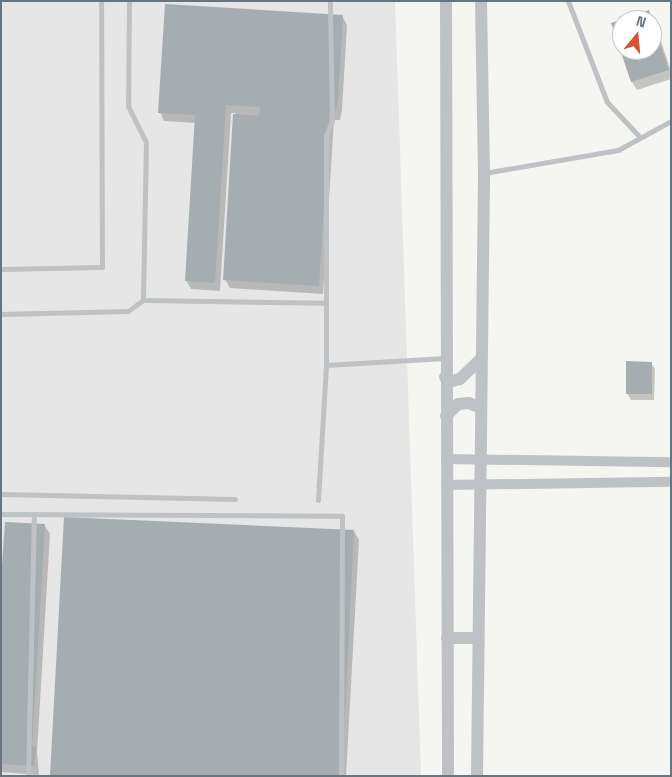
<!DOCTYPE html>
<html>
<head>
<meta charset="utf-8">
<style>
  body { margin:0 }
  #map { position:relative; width:672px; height:777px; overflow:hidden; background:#f5f5f1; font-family:"Space Grotesk",sans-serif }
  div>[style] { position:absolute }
  .built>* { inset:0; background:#e5e6e5 }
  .shadow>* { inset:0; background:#0003 }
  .building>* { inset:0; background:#a5adb1 }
  .service>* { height:5px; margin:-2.5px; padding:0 2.5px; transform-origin:2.5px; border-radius:2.5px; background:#bec2c5 }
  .minor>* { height:10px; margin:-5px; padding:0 5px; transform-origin:5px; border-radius:5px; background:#bec2c5 }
  .tertiary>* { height:12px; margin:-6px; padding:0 6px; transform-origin:6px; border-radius:6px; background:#bec2c5 }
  span { translate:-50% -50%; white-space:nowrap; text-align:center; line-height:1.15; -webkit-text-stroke:5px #fff; paint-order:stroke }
  .frame { position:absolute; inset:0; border:2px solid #667580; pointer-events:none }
  .north { position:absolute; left:612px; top:10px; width:50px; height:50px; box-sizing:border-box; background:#fff; border:1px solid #c2c8cc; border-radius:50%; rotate:17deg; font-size:14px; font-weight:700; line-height:20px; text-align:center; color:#667580 }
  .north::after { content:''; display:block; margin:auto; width:18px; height:22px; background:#d65530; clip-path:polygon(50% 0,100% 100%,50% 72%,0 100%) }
</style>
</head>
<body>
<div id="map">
  <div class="built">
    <i style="clip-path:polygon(1px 1px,395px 1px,421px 776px,1px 776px)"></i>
  </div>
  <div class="shadow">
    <i style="clip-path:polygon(649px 12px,654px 20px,671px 71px,671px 79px,637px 90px,632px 82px,613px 24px,622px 21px,622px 50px,652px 50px,652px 20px,624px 20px)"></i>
    <i style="clip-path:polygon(342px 16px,347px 25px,342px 110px,340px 120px,334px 120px,323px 294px,230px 288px,225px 279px,235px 113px,231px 113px,220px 291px,191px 289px,186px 280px,196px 123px,164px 121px,160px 112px)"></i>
    <i style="clip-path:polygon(651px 363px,655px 369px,654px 400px,631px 400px,627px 393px)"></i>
    <i style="clip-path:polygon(45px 526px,50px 534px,37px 752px,39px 775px,1px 772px,1px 601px)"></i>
    <i style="clip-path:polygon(354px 531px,359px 540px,346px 776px,52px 776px)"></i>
  </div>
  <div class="building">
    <i style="clip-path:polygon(165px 4px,343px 15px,338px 100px,335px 112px,330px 111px,319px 286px,223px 280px,233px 114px,259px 116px,260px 107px,226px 105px,215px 283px,185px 281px,195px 115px,158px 113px)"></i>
    <i style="clip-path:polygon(evenodd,649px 10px,669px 70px,631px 82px,611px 23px,649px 10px,622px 20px,652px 20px,652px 50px,622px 50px,622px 20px)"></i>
    <i style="clip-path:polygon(626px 361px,652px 362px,652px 394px,626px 394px)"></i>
    <i style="clip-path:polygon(64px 517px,354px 530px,342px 776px,50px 776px)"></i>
    <i style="clip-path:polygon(5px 522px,45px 524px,32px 747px,36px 747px,34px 766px,1px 764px,1px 579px)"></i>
  </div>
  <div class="service">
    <i style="left:129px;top:1px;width:105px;rotate:90.5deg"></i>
    <i style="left:128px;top:106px;width:40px;rotate:63.4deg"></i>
    <i style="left:146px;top:142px;width:158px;rotate:91.1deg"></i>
    <i style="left:568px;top:1px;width:108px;rotate:68.9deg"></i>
    <i style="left:607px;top:102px;width:48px;rotate:46.7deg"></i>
    <i style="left:484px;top:173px;width:136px;rotate:-9.7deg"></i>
    <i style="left:618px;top:150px;width:60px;rotate:-28.7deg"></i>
    <i style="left:1px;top:269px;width:101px;rotate:-1.1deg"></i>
    <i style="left:102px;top:267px;width:266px;rotate:-90.2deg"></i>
    <i style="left:1px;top:314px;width:127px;rotate:-1.4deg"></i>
    <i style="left:128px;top:311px;width:19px;rotate:-36deg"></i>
    <i style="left:143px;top:300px;width:183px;rotate:0.9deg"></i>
    <i style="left:326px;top:365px;width:119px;rotate:-3.4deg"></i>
    <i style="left:1px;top:494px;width:234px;rotate:1.2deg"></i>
    <i style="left:318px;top:500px;width:135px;rotate:-86.6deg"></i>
    <i style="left:326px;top:365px;width:230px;rotate:-90deg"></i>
    <i style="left:326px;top:135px;width:15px;rotate:-67deg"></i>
    <i style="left:332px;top:121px;width:120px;rotate:-91deg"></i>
    <i style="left:1px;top:514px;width:341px;rotate:0.3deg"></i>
    <i style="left:342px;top:516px;width:260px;rotate:90.2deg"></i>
    <i style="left:28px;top:776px;width:262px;rotate:-88.7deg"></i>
  </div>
  <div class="minor">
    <i style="left:446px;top:459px;width:225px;rotate:0.8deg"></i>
    <i style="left:446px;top:485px;width:225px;rotate:-0.8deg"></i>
  </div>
  <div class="tertiary">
    <i style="left:446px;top:1px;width:775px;rotate:89.85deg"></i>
    <i style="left:445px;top:377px;width:8px;rotate:30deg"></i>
    <i style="left:452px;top:381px;width:8px;rotate:-14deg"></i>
    <i style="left:460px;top:379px;width:28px;rotate:-44deg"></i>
    <i style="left:446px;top:416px;width:17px;rotate:-45deg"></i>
    <i style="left:458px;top:404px;width:11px;rotate:-5deg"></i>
    <i style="left:469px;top:403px;width:12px;rotate:24deg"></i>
    <i style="left:447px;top:638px;width:31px"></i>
    <i style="left:477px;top:776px;width:603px;rotate:-89.33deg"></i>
    <i style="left:484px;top:173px;width:172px;rotate:-91deg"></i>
  </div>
  <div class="frame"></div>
  <div class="north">N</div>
</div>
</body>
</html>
